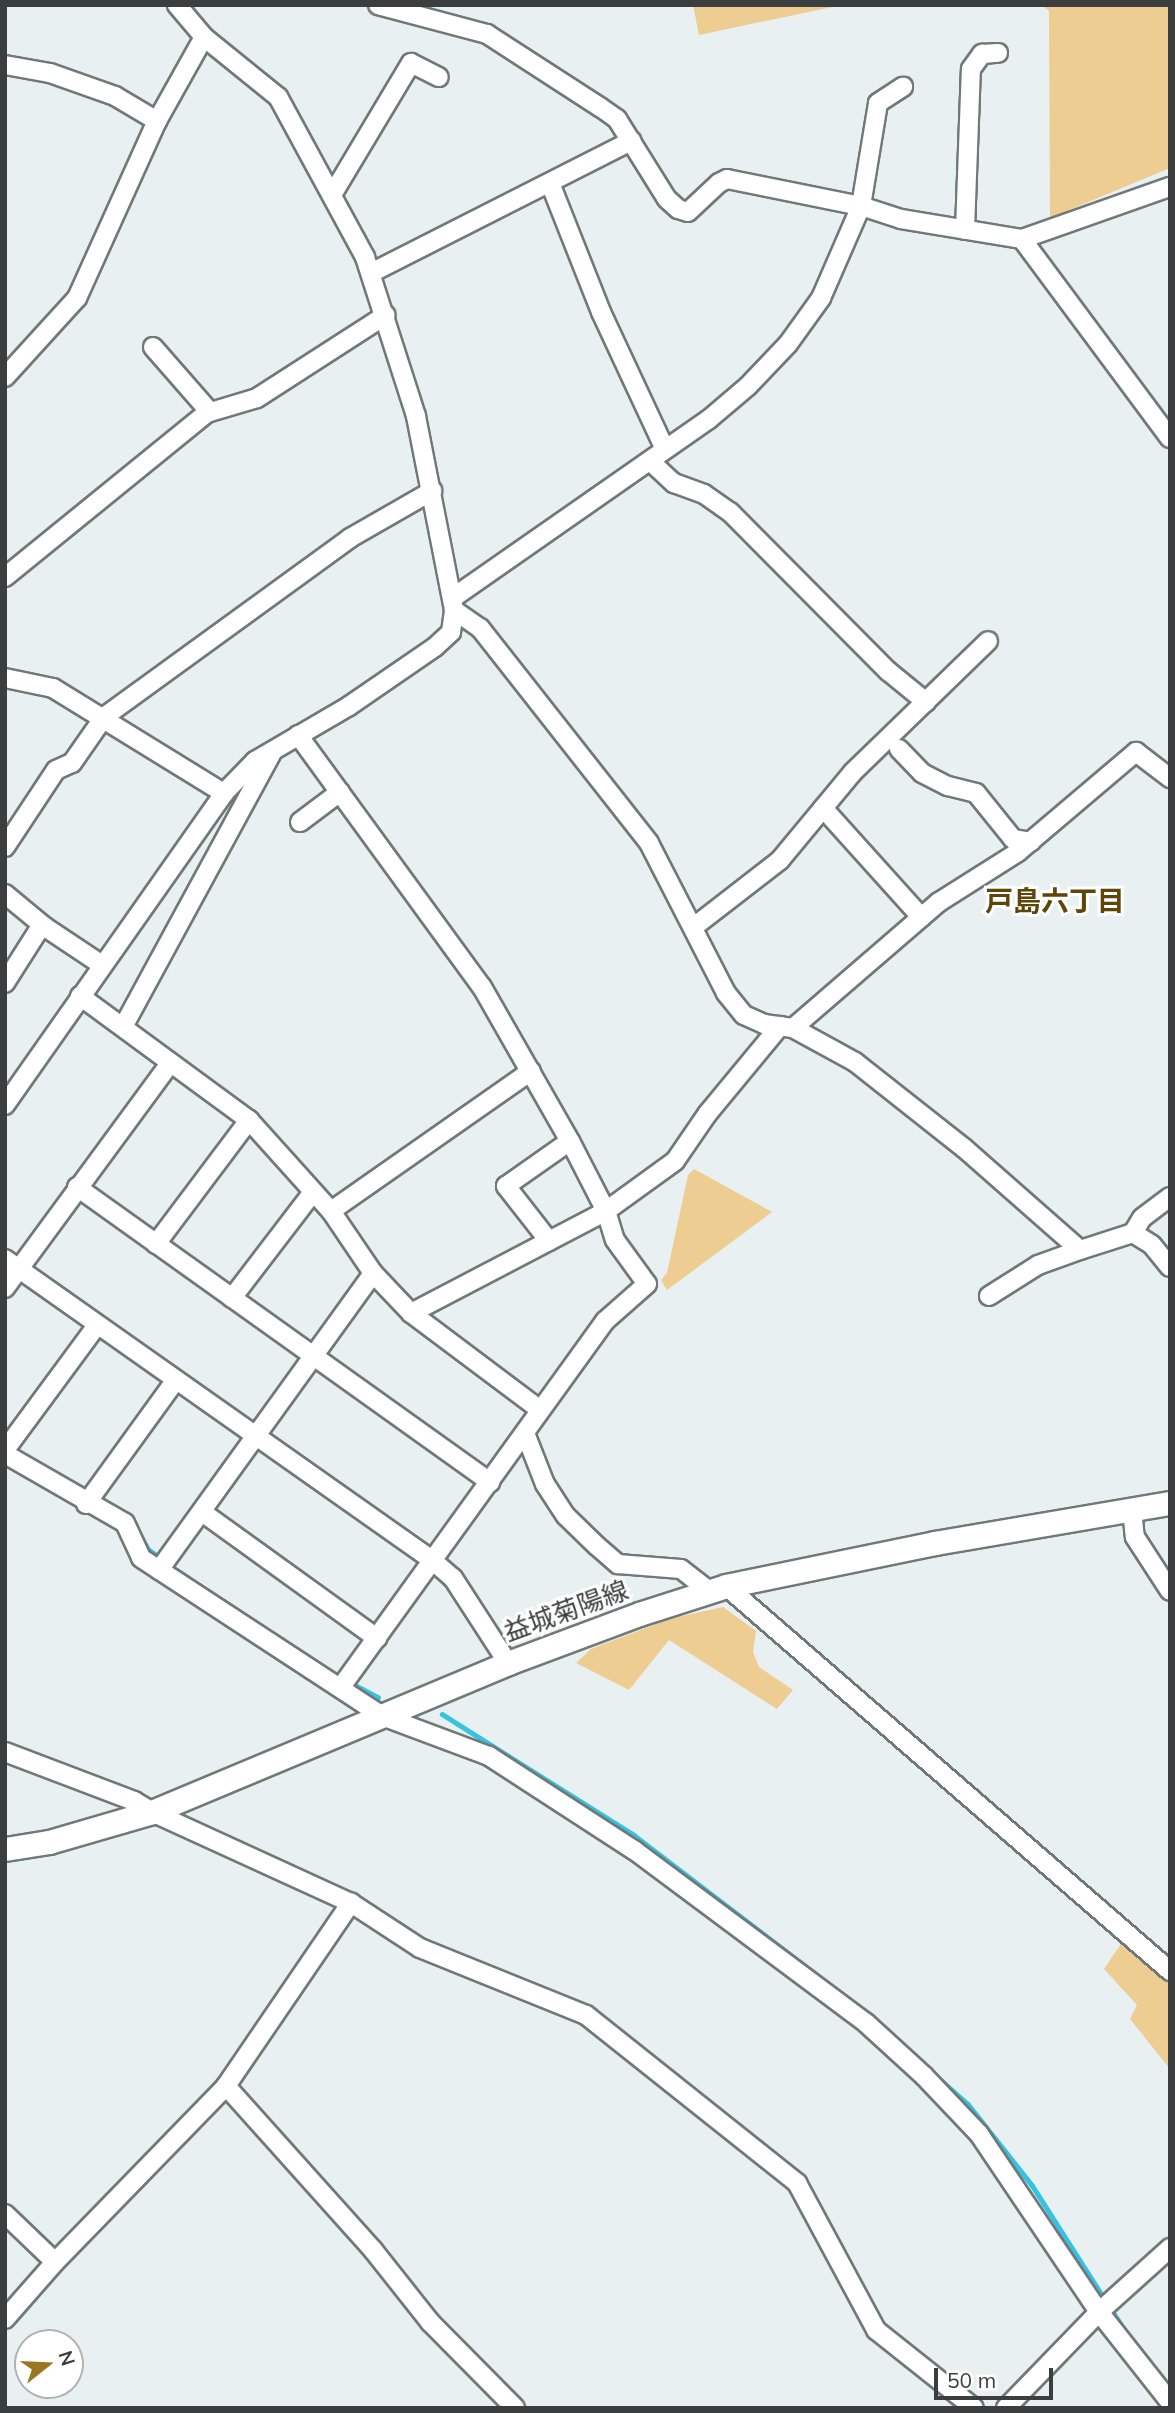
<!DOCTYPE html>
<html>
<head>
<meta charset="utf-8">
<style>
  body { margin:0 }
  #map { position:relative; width:1175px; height:2413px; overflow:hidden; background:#e9f0f2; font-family:Mulish,"Noto Sans JP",sans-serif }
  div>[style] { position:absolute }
  .green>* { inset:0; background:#edcd91 }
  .stream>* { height:4.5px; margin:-2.25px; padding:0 2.25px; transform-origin:2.25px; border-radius:2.25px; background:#34c3e1 }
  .roads { filter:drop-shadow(2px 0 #71787a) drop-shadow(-2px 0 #71787a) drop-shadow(0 2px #71787a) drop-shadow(0 -2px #71787a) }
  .minor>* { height:18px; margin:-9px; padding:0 9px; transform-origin:9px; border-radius:9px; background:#fff }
  .major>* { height:23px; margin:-11.5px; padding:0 11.5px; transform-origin:11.5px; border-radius:11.5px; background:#fff }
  span { translate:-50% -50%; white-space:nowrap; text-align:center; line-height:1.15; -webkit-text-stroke:6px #fff; paint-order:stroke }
  .street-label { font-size:26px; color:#3b3e3e }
  .neighbourhood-label { font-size:28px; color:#5f4508; font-weight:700 }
  .frame { position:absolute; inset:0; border:7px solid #3b3e3e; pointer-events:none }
  .north { position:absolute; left:14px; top:2329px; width:70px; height:70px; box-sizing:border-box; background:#fff; border:2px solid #b1b2b2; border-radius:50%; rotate:72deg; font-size:19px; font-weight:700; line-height:28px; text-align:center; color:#3b3e3e }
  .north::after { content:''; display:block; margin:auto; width:24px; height:32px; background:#9c7723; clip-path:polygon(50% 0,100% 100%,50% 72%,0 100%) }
  .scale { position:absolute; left:934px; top:2368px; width:119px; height:32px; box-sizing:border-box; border:4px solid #3b3e3e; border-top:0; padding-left:9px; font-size:21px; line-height:24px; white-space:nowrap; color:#3b3e3e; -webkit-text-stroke:5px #fff; paint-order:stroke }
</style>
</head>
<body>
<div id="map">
  <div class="green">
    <i style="clip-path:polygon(693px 5px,842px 5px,699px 35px)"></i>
    <i style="clip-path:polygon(1042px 5px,1170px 5px,1170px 168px,1050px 218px,1049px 11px)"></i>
    <i style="clip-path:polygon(694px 1169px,772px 1212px,667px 1290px,661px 1280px,667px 1273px,688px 1175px)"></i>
    <i style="clip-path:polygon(723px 1607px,756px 1631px,753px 1652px,759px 1667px,793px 1690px,777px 1709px,669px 1640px,629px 1690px,576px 1663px,591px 1649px,669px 1619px)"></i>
    <i style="clip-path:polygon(1123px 1941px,1170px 1982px,1170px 2069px,1130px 2019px,1137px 2005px,1104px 1969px)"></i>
  </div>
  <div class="stream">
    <i style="left:136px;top:1527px;width:25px;rotate:61deg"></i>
    <i style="left:148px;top:1549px;width:9px;rotate:36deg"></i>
    <i style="left:177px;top:1570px;width:69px;rotate:34.4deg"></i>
    <i style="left:357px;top:1686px;width:24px;rotate:28deg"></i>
    <i style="left:442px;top:1714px;width:227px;rotate:32.2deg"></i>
    <i style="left:634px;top:1835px;width:263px;rotate:37.4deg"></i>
    <i style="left:934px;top:2074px;width:45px;rotate:41.4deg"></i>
    <i style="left:968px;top:2104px;width:103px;rotate:51.7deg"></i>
    <i style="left:1032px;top:2185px;width:134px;rotate:57.5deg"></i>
    <i style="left:1113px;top:2312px;width:31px;rotate:57deg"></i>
  </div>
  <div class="roads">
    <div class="minor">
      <i style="left:378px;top:5px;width:113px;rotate:14.9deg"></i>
      <i style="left:487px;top:34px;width:135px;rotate:32.9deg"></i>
      <i style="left:600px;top:107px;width:21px;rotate:35deg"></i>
      <i style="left:617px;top:119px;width:94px;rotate:58deg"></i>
      <i style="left:667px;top:199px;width:15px;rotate:42deg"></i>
      <i style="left:678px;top:209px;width:10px;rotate:17deg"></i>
      <i style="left:688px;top:212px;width:42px;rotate:-43.1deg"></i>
      <i style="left:719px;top:183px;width:9px;rotate:-27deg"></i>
      <i style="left:727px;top:179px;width:137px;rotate:11.4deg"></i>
      <i style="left:861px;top:206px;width:42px;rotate:18deg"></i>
      <i style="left:901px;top:219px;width:123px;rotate:9.4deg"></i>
      <i style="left:1022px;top:239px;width:157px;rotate:-19.4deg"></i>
      <i style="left:5px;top:65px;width:46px;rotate:10.1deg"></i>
      <i style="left:50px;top:73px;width:69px;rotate:19.5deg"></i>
      <i style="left:115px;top:96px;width:49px;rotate:30.8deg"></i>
      <i style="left:550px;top:183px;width:139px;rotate:68.4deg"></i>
      <i style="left:601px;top:312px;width:151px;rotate:65deg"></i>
      <i style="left:332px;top:195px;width:154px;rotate:-59.1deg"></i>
      <i style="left:411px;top:63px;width:31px;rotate:27deg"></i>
      <i style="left:965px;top:230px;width:161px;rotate:-87.9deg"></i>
      <i style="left:971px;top:69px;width:19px;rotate:-54deg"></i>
      <i style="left:982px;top:54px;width:16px;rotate:-4deg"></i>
      <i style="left:1022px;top:239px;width:248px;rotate:53.4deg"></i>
      <i style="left:371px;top:273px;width:292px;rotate:-26.9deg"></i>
      <i style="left:153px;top:347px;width:86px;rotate:48.8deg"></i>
      <i style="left:5px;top:377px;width:107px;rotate:-47.7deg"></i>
      <i style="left:77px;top:298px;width:194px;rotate:-65.7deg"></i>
      <i style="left:157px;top:121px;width:96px;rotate:-60.8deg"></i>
      <i style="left:650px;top:461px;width:33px;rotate:43deg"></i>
      <i style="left:674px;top:483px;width:32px;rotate:20deg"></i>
      <i style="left:704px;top:494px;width:32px;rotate:35deg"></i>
      <i style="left:730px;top:512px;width:224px;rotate:45.2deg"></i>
      <i style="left:888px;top:671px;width:49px;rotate:39.2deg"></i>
      <i style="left:5px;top:577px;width:260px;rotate:-39.1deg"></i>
      <i style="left:207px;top:413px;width:52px;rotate:-16.7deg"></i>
      <i style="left:257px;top:398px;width:153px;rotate:-32.8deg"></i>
      <i style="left:454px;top:597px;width:310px;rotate:-34.9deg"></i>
      <i style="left:708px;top:420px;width:52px;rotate:-40.4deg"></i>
      <i style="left:748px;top:386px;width:58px;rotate:-46.4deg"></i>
      <i style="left:788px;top:344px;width:57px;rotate:-54.3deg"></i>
      <i style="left:821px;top:298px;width:100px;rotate:-66.5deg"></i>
      <i style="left:861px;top:206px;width:104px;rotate:-80.6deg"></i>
      <i style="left:878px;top:103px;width:30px;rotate:-33deg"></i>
      <i style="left:454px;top:610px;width:32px;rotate:35deg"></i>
      <i style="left:480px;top:628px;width:273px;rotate:51.8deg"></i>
      <i style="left:649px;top:843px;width:169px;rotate:62.8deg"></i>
      <i style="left:726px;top:993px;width:28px;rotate:51deg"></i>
      <i style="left:744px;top:1015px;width:22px;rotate:24deg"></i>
      <i style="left:764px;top:1024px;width:29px;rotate:8deg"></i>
      <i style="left:793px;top:1028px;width:71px;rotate:28.7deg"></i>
      <i style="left:855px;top:1062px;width:139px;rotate:38.3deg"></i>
      <i style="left:964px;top:1148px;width:154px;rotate:41.3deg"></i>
      <i style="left:1080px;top:1250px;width:56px;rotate:-17.8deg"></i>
      <i style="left:1133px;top:1233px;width:22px;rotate:32deg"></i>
      <i style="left:1152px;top:1245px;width:28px;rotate:51deg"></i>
      <i style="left:5px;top:678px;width:49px;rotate:11.8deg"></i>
      <i style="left:53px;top:688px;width:201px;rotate:31.6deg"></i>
      <i style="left:298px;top:735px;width:312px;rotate:53.9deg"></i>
      <i style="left:482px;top:987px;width:177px;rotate:60.3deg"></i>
      <i style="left:570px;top:1141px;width:79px;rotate:62.8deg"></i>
      <i style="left:606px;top:1211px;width:30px;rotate:73deg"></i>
      <i style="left:615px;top:1240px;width:54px;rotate:54deg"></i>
      <i style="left:647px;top:1284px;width:56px;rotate:138.6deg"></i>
      <i style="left:605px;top:1321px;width:451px;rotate:125.8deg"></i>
      <i style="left:899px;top:749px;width:33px;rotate:46deg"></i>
      <i style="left:922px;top:773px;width:29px;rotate:27deg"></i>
      <i style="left:948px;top:786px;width:29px;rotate:14deg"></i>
      <i style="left:976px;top:793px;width:59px;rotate:51.2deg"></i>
      <i style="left:1013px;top:839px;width:18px;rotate:9deg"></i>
      <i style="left:823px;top:808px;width:147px;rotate:48deg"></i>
      <i style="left:300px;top:822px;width:50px;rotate:-36.9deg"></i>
      <i style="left:5px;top:847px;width:92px;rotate:-56.5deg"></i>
      <i style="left:56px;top:770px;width:17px;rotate:-24deg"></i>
      <i style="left:72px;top:763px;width:56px;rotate:-55.2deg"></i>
      <i style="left:104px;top:717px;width:304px;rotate:-36deg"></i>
      <i style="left:350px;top:538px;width:95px;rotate:-29.8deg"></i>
      <i style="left:5px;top:894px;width:52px;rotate:39.5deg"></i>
      <i style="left:695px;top:926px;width:108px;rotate:-37.8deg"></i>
      <i style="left:780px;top:860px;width:114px;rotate:-50.3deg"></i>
      <i style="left:853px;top:772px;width:188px;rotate:-44.1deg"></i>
      <i style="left:5px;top:983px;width:62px;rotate:-57.6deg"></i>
      <i style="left:38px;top:931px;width:8px;rotate:-30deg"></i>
      <i style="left:45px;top:927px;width:69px;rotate:33.7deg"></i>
      <i style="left:80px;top:996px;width:210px;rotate:36.3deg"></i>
      <i style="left:249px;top:1120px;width:122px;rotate:48deg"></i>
      <i style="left:331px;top:1211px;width:75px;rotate:55.9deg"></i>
      <i style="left:373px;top:1273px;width:55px;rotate:46.5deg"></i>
      <i style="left:411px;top:1313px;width:161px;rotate:36.9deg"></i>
      <i style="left:123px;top:1027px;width:311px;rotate:-61.5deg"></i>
      <i style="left:793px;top:1028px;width:193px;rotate:-40.8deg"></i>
      <i style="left:939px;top:902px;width:93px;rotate:-32.3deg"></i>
      <i style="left:1018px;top:852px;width:155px;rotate:-40.3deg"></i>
      <i style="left:1136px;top:752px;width:43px;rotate:37.4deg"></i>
      <i style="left:5px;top:1105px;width:381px;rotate:-54.9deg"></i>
      <i style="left:224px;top:793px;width:45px;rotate:-45.9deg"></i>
      <i style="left:255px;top:761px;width:109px;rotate:-30.3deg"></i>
      <i style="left:349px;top:706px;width:104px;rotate:-34.5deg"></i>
      <i style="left:435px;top:647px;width:22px;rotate:-43deg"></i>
      <i style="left:451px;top:632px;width:22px;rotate:-82deg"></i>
      <i style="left:454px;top:610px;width:198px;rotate:-101.1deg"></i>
      <i style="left:416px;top:416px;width:167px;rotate:-107.8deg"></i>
      <i style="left:365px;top:257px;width:182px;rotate:-118.5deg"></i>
      <i style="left:278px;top:97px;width:95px;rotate:-141deg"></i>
      <i style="left:204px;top:37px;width:42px;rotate:-130.2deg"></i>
      <i style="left:77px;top:1187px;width:508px;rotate:35.54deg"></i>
      <i style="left:331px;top:1211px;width:244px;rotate:-35deg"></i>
      <i style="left:1133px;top:1233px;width:17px;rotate:-59deg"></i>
      <i style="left:1142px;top:1218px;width:35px;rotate:-37deg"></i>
      <i style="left:549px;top:1241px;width:70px;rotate:-128deg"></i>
      <i style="left:506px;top:1186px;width:78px;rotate:-35.1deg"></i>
      <i style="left:156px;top:1244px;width:155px;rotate:-53.1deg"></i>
      <i style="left:5px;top:1259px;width:522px;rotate:35.18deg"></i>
      <i style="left:432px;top:1560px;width:28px;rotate:41deg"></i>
      <i style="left:453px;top:1578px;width:101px;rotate:57.1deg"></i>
      <i style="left:5px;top:1288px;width:279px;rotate:-53.7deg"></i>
      <i style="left:989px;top:1296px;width:58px;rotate:-32.3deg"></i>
      <i style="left:1038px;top:1265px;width:45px;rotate:-19.7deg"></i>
      <i style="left:232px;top:1298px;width:133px;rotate:-52.6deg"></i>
      <i style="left:411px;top:1313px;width:220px;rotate:-27.6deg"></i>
      <i style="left:606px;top:1211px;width:85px;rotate:-35.9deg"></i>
      <i style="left:675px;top:1161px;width:58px;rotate:-55.5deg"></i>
      <i style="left:708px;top:1113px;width:113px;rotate:-50.4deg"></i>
      <i style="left:525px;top:1433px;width:55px;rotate:68.6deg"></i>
      <i style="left:545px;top:1484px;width:38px;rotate:57deg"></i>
      <i style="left:566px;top:1516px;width:43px;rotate:44.1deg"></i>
      <i style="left:597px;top:1546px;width:28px;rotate:41deg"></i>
      <i style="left:618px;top:1564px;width:63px;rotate:4.5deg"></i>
      <i style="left:681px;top:1569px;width:36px;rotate:38deg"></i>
      <i style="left:5px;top:1450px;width:155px;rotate:-53.6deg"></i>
      <i style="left:5px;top:1454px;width:138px;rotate:29.9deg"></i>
      <i style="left:125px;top:1523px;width:38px;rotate:65deg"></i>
      <i style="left:141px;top:1558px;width:288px;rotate:33.2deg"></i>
      <i style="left:382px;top:1716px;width:114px;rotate:20.5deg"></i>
      <i style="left:489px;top:1756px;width:173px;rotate:33deg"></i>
      <i style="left:634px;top:1850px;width:289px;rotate:36.7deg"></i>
      <i style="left:866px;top:2023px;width:79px;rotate:42.4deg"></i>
      <i style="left:924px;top:2076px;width:80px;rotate:46.5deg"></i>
      <i style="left:979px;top:2134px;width:215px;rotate:56deg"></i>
      <i style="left:1099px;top:2312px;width:115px;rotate:51.7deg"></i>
      <i style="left:86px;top:1504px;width:152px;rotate:-54.1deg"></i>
      <i style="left:1132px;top:1510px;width:27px;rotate:84deg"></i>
      <i style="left:1135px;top:1537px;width:64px;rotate:57.1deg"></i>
      <i style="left:202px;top:1512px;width:216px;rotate:35.8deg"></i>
      <i style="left:159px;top:1570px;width:366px;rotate:-54.2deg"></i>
      <i style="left:726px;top:1586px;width:588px;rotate:40.93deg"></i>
      <i style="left:5px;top:1752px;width:138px;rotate:20.8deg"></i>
      <i style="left:134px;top:1801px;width:21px;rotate:31deg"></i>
      <i style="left:152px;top:1812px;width:219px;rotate:24.6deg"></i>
      <i style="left:351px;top:1903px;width:82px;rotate:33.1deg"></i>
      <i style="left:420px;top:1948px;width:179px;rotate:22deg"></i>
      <i style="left:586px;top:2015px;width:270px;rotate:38.5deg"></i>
      <i style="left:797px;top:2183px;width:167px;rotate:61.7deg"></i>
      <i style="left:876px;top:2330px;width:125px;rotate:38.5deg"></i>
      <i style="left:226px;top:2086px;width:220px;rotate:48.1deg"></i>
      <i style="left:373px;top:2250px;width:92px;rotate:51.6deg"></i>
      <i style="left:430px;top:2322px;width:121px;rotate:45.3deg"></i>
      <i style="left:5px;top:2214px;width:69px;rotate:43.8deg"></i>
      <i style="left:5px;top:2319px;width:76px;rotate:-48.7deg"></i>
      <i style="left:55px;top:2262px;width:245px;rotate:-45.8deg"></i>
      <i style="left:226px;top:2086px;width:222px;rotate:-55.7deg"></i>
      <i style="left:1006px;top:2408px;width:134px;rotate:-45.9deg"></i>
      <i style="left:1099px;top:2312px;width:96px;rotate:-42deg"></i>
    </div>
    <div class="major">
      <i style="left:5px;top:1849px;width:45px;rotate:-9deg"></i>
      <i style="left:49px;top:1842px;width:107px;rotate:-16.2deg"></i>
      <i style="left:152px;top:1812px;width:386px;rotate:-22.7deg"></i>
      <i style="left:508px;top:1663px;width:140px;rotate:-20.5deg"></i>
      <i style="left:639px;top:1614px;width:91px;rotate:-17.8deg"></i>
      <i style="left:726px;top:1586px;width:213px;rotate:-11.6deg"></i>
      <i style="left:935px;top:1543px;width:238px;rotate:-9.7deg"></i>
    </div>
  </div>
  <div class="street-label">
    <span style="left:566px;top:1611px;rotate:-20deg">益城菊陽線</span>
  </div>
  <div class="neighbourhood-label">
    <span style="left:1055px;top:901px">戸島六丁目</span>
  </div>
  <div class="frame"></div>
  <div class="north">N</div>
  <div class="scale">50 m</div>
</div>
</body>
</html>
